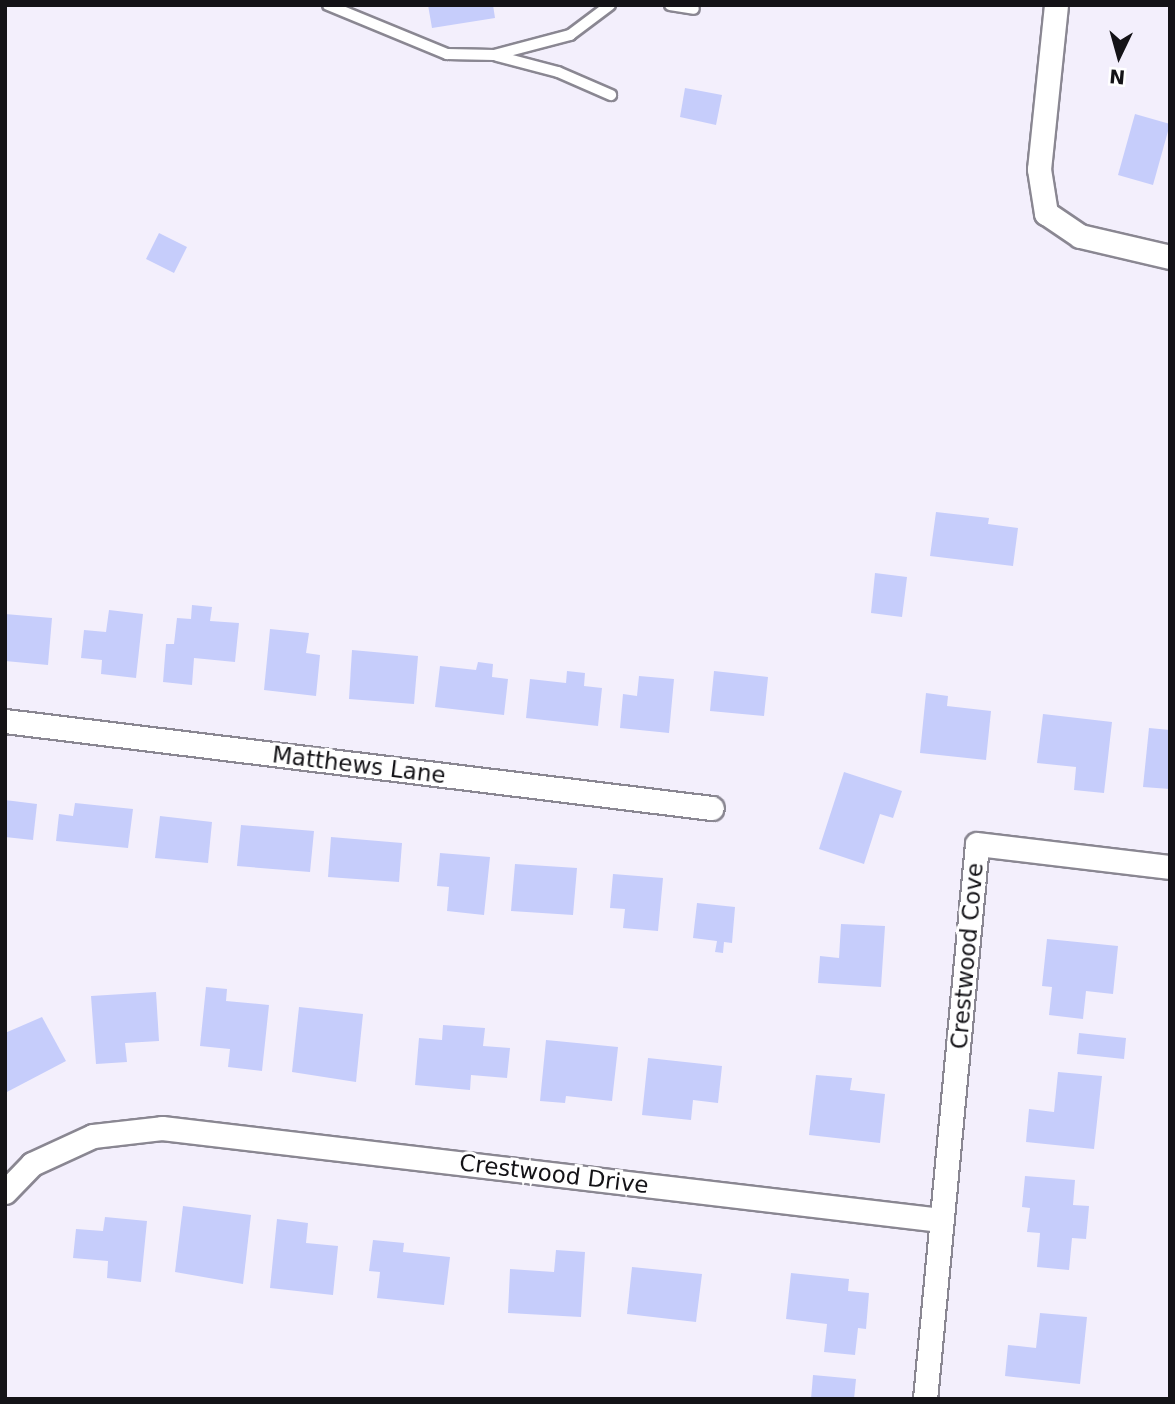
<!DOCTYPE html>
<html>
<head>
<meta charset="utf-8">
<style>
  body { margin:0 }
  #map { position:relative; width:1175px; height:1404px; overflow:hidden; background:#f3effc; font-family:"DejaVu Sans",sans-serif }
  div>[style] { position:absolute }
  .building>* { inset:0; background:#c6cdfb }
  .roads { filter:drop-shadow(2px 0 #8a8792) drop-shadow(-2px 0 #8a8792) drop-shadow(0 2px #8a8792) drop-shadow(0 -2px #8a8792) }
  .service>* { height:10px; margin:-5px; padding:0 5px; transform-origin:5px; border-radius:5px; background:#fff }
  .minor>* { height:23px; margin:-11.5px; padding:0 11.5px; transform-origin:11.5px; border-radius:11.5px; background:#fff }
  span { translate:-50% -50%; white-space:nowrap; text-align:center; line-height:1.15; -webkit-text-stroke:6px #fff; paint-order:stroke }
  .street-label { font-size:23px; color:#141317 }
  .frame { position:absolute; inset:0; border:7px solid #141317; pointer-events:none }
  .north { position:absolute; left:1084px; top:21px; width:70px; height:70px; -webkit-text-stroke:5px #fff; paint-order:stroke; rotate:185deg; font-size:19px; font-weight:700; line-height:28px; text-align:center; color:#141317 }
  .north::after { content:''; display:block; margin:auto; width:24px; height:32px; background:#141317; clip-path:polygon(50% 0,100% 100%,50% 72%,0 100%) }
</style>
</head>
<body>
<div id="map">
  <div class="building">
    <i style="clip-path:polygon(428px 5px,493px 5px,495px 18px,432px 28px)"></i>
    <i style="clip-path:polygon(685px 88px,722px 95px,716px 125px,680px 117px)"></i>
    <i style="clip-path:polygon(1135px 114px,1170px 124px,1153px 185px,1118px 175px)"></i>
    <i style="clip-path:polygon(159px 233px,187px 247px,174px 273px,146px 259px)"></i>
    <i style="clip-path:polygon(936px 512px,989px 518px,988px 524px,1018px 528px,1013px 566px,930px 556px)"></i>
    <i style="clip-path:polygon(875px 573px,907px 577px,902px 617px,871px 613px)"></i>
    <i style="clip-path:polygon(192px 605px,212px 607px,210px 621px,239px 623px,235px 662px,194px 658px,192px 685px,163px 682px,166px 644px,174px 644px,177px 618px,191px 619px)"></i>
    <i style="clip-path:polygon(109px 610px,143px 614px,136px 678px,101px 674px,102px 660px,81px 658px,84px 630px,106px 632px)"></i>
    <i style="clip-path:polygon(5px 614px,52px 618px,48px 665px,5px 661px)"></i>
    <i style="clip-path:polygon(270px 629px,309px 633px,306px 653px,320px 655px,316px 696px,264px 690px)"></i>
    <i style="clip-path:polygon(352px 650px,418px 656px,414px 704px,349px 699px)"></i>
    <i style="clip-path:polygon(478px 662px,493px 664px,492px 677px,508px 679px,504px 715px,435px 707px,440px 666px,476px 670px)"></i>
    <i style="clip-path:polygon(567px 671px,585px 673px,584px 686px,602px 688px,598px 726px,526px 718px,530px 679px,566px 683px)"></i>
    <i style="clip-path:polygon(714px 671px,768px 677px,764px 716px,710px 711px)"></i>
    <i style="clip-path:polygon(639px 676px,674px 679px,669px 733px,620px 728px,623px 694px,637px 696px)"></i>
    <i style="clip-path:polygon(926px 693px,948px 696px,947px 706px,991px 711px,986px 760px,920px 753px)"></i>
    <i style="clip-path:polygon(1043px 714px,1112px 722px,1104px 793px,1074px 790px,1076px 767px,1037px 763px)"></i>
    <i style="clip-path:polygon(1149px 728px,1170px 730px,1170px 789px,1143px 787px)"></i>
    <i style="clip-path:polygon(844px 772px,902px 791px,893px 818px,880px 814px,864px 864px,819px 849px)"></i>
    <i style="clip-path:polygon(5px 800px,37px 804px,33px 840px,5px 837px)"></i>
    <i style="clip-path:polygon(75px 803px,133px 809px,128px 848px,56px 841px,59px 814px,73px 816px)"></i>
    <i style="clip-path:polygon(160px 816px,212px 822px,208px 863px,155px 858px)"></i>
    <i style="clip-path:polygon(241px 825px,314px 831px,310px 872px,237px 866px)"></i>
    <i style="clip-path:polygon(331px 837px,402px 843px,399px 882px,328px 877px)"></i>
    <i style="clip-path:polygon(440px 853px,490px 857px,484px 915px,447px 911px,449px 887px,437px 886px)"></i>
    <i style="clip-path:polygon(515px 864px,577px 868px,573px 915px,511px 911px)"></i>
    <i style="clip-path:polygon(613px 874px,663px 878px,658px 931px,623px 928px,625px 909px,610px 908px)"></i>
    <i style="clip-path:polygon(697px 903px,735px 907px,732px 943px,724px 942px,723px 953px,715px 952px,717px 941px,693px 938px)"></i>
    <i style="clip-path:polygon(841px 924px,885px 926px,881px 987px,818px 983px,820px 956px,839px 958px)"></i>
    <i style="clip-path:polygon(1047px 939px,1118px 946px,1113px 994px,1086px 991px,1083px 1019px,1049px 1015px,1052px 987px,1042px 986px)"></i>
    <i style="clip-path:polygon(206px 987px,227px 989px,226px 1001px,269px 1005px,262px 1071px,228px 1067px,230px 1049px,200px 1046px)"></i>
    <i style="clip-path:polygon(156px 992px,159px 1041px,125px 1043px,127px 1062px,96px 1064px,91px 996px)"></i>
    <i style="clip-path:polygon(299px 1007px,363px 1014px,356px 1082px,292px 1072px)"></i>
    <i style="clip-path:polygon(42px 1017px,66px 1061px,5px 1093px,5px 1033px)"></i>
    <i style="clip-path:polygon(443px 1025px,485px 1028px,483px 1046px,510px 1048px,507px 1078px,471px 1075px,470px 1090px,415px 1085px,419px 1038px,442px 1040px)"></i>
    <i style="clip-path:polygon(1079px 1033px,1126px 1038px,1124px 1059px,1077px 1054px)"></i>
    <i style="clip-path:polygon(546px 1040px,618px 1047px,612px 1101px,566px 1096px,565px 1103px,540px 1101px)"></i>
    <i style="clip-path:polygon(648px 1058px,722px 1066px,718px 1103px,693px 1100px,691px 1120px,642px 1115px)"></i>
    <i style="clip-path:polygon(1058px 1072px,1102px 1076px,1094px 1149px,1026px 1142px,1029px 1109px,1054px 1112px)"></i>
    <i style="clip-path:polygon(816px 1075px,852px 1078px,850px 1090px,885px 1094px,880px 1143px,809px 1135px)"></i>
    <i style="clip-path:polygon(1025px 1176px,1075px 1180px,1073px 1205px,1089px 1206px,1086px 1239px,1072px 1238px,1069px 1270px,1037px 1267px,1040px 1233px,1027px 1232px,1030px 1208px,1022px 1207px)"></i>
    <i style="clip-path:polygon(183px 1206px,251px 1215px,243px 1284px,175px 1272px)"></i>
    <i style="clip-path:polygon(105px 1217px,147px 1221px,141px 1282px,107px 1278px,108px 1261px,73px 1258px,76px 1229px,103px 1231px)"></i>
    <i style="clip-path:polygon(277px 1219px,308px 1223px,306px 1243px,338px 1246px,333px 1295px,270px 1288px)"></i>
    <i style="clip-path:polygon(373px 1240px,404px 1243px,403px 1252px,450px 1257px,444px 1305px,377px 1298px,380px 1272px,369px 1271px)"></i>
    <i style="clip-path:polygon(556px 1250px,585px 1252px,581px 1317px,508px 1313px,510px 1269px,554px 1272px)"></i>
    <i style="clip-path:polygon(632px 1267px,702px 1274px,696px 1322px,627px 1314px)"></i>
    <i style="clip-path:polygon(791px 1273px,849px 1279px,848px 1291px,869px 1293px,866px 1329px,858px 1328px,855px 1355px,824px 1352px,827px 1324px,786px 1319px)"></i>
    <i style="clip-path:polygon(1040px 1313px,1087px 1317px,1080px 1384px,1005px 1376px,1008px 1345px,1036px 1348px)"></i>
    <i style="clip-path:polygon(813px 1375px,856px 1379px,854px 1399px,811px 1399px)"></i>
  </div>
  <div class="roads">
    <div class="service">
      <i style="left:328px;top:5px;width:129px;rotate:22.4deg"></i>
      <i style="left:447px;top:54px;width:47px;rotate:1.2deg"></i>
      <i style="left:494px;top:55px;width:79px;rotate:-14.7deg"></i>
      <i style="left:570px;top:35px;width:50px;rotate:-36.9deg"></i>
      <i style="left:670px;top:5px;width:24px;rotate:9deg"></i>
      <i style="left:497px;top:56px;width:63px;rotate:14.7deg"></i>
      <i style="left:558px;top:72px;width:58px;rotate:23.5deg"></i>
    </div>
    <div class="minor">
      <i style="left:1056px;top:5px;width:165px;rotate:95.9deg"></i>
      <i style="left:1039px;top:169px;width:45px;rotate:81deg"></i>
      <i style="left:1046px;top:213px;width:41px;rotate:34.1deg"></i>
      <i style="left:1080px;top:236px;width:92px;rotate:13.1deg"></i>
      <i style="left:5px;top:721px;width:712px;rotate:7.02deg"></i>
      <i style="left:5px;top:1192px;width:39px;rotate:-46deg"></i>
      <i style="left:32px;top:1164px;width:67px;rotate:-24.7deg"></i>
      <i style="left:93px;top:1136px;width:69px;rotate:-6.6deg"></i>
      <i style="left:162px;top:1128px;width:784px;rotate:6.74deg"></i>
      <i style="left:925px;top:1399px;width:557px;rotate:-84.65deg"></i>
      <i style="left:977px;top:844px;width:194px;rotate:6.8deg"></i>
    </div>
  </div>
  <div class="street-label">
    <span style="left:359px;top:765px;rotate:7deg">Matthews Lane</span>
    <span style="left:967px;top:956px;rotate:-85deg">Crestwood Cove</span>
    <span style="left:554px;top:1174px;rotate:7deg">Crestwood Drive</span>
  </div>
  <div class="frame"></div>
  <div class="north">N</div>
</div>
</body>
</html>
